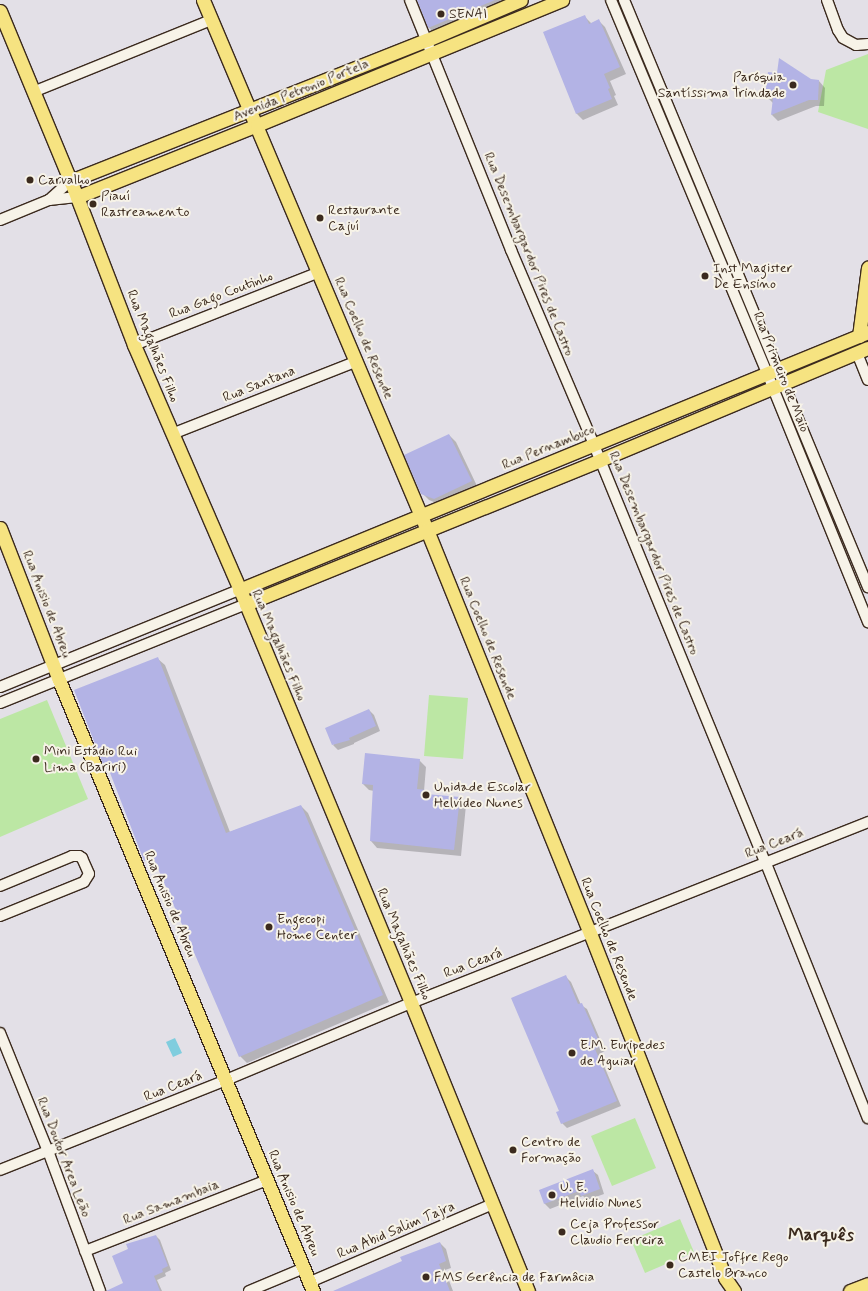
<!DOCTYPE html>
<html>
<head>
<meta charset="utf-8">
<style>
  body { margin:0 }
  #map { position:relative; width:868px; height:1291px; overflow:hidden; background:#e3e0e7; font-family:Mynerve,sans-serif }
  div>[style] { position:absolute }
  .green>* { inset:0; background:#bce7a4 }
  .water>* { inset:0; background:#80cdde }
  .shadow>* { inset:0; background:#0003 }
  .building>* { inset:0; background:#b3b3e5 }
  .roads { filter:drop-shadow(1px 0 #3b2a1e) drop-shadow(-1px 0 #3b2a1e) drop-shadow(0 1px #3b2a1e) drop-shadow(0 -1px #3b2a1e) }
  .minor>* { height:10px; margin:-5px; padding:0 5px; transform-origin:5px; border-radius:5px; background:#f7f3e8 }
  .major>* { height:13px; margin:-6.5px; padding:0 6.5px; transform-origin:6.5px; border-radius:6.5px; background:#f6e381 }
  .dots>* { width:11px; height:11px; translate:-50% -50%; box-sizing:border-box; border:2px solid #f7f3e8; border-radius:50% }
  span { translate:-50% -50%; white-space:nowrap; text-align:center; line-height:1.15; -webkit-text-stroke:4px #f7f3e8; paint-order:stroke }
  .poi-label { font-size:14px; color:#3b2a1e }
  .left { translate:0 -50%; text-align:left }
  .right { translate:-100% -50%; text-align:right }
  .street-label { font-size:14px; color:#3b2a1e }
  .district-label { font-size:18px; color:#3b2a1e; font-weight:700 }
</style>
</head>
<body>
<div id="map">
  <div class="green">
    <i style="clip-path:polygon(868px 54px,868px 129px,818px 112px,826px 70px)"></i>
    <i style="clip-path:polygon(429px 695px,468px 698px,463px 759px,424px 756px)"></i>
    <i style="clip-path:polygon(47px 700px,88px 799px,0 837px,0 719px)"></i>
    <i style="clip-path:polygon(635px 1118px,656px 1168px,612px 1186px,591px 1136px)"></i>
    <i style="clip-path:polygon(680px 1219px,694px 1252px,645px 1273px,631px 1240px)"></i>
  </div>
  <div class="water">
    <i style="clip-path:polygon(175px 1038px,182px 1053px,173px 1057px,166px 1042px)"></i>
  </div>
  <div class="shadow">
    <i style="clip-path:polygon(419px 0,517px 0,436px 34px,429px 28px)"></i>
    <i style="clip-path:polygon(584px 16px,592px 24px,599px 21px,605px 27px,626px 74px,610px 81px,616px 95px,614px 96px,618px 105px,583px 120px,577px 114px,544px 33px)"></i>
    <i style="clip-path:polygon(811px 80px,819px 81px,825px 88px,824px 106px,816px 106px,778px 121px,772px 115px,773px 103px,766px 96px)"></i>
    <i style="clip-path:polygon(449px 435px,456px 442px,478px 488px,441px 505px,429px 500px,422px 493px)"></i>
    <i style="clip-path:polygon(158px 659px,165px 665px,230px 832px,301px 806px,308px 813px,389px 1002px,247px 1063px,240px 1056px,157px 865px,152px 867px,145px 860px,111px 772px,105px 766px)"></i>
    <i style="clip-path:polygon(369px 710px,374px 715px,380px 731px,354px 743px,354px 744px,338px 750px,333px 745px)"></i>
    <i style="clip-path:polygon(419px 760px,426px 767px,424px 791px,430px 795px,459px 798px,466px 805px,461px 856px,377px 848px,371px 841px,374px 791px,369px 790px,363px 784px)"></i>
    <i style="clip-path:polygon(566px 977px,571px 982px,581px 1005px,587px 1009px,605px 1051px,599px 1054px,621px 1106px,567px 1128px,562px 1123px,560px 1111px)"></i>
    <i style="clip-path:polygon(593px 1171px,598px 1175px,604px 1194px,587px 1200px,583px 1196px,550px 1209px,545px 1204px,540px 1191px)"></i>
    <i style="clip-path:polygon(156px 1236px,160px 1240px,171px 1270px,165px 1273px,166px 1276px,157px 1280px,162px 1291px,115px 1291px,124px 1284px)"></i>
    <i style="clip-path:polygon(440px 1243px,446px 1249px,451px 1268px,445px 1270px,453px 1291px,335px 1291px,403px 1262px)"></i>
  </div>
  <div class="building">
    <i style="clip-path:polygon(417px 0,495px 0,428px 28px)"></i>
    <i style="clip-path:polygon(585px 15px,589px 24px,599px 19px,620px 67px,604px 74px,610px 88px,608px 89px,612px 99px,576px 114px,543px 32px)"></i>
    <i style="clip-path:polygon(779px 58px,811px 79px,819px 80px,818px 100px,809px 100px,771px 115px,773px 98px,765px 97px,768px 72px,777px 73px)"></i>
    <i style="clip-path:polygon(449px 434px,472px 481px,434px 499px,421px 494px,404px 455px)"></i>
    <i style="clip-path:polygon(158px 657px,226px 833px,301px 805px,383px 995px,239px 1057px,153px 857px,144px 861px,107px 765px,104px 767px,74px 690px)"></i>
    <i style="clip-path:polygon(369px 709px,376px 726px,349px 738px,350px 740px,332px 745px,325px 728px)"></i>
    <i style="clip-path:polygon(365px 753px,420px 759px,417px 789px,426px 790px,426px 794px,460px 797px,454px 850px,370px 841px,373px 785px,362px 784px)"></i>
    <i style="clip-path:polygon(566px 975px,578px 1004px,582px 1003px,601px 1046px,595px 1049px,617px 1101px,561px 1124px,556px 1112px,559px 1111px,511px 998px)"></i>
    <i style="clip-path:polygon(593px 1169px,600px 1189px,581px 1196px,579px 1191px,544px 1204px,539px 1190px)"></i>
    <i style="clip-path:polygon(156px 1235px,168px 1266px,162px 1269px,163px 1272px,154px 1276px,160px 1291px,106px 1291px,123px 1283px,112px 1256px,128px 1249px,126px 1244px)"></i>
    <i style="clip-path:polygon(440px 1242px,446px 1261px,439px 1264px,450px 1291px,333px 1291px,402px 1261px,400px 1257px)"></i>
  </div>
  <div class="roads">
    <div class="minor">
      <i style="left:410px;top:0;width:270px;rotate:68deg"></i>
      <i style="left:511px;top:250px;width:212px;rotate:66.9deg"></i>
      <i style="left:594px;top:445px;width:450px;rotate:67.7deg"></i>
      <i style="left:765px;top:861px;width:277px;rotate:68.2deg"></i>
      <i style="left:611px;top:0;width:420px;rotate:67.3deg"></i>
      <i style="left:773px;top:388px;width:253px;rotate:67.9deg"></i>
      <i style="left:624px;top:0;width:636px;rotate:67.43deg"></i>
      <i style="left:827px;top:0;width:32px;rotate:70deg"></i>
      <i style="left:838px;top:30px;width:9px;rotate:58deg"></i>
      <i style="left:843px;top:38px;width:15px;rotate:28deg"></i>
      <i style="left:856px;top:45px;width:12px;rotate:-5deg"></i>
      <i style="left:33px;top:92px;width:192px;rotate:-22deg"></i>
      <i style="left:49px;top:200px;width:28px;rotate:-42deg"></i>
      <i style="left:0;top:220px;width:53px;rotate:-22.2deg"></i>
      <i style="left:49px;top:200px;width:28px;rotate:-6deg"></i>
      <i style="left:134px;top:345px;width:199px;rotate:-21.5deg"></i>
      <i style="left:857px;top:353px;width:29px;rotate:68deg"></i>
      <i style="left:172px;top:434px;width:199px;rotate:-21.5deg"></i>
      <i style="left:0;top:687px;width:258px;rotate:-22.1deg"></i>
      <i style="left:0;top:703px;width:265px;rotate:-21.9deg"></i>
      <i style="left:0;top:886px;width:78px;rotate:-22.6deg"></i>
      <i style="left:72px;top:856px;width:7px"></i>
      <i style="left:79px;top:856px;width:4px;rotate:34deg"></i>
      <i style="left:82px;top:858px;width:17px;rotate:66deg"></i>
      <i style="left:89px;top:874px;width:9px;rotate:122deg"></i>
      <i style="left:84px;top:882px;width:91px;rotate:158deg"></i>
      <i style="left:0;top:1033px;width:127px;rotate:67.9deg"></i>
      <i style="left:48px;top:1151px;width:149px;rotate:69.6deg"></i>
      <i style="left:0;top:1170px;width:243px;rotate:-21.7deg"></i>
      <i style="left:226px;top:1080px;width:200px;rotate:-22.6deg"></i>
      <i style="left:411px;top:1003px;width:492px;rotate:-21.6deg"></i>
      <i style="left:85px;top:1251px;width:195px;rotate:-21.3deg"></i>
      <i style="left:310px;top:1282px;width:199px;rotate:-23.1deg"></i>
      <i style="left:249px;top:1291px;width:60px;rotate:-22.7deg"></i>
    </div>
    <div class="major">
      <i style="left:203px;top:0;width:575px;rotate:67.09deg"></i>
      <i style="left:427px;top:530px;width:435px;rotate:68deg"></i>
      <i style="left:590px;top:933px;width:370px;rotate:68.6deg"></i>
      <i style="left:725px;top:1278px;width:16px;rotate:55deg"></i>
      <i style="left:0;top:11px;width:201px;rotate:67.5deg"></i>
      <i style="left:77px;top:197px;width:159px;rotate:68.9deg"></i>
      <i style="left:134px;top:345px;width:282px;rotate:66.6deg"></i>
      <i style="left:246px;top:604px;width:432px;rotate:67.5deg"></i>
      <i style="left:411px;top:1003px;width:311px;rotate:67.9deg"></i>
      <i style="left:70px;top:181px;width:384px;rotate:-21.6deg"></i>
      <i style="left:427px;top:40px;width:102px;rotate:-23.1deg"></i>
      <i style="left:77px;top:197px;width:194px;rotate:-21.8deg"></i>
      <i style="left:257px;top:125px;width:330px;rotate:-22.3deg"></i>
      <i style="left:859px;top:336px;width:69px;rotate:-82.5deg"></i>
      <i style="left:0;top:528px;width:163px;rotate:68.8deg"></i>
      <i style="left:59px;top:680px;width:662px;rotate:67.43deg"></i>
      <i style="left:239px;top:590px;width:680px;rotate:-22.3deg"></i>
      <i style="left:246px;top:604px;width:382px;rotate:-22.1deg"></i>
      <i style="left:600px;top:460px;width:290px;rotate:-22.7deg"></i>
      <i style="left:850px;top:1291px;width:19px;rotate:-21deg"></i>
    </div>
  </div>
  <div class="dots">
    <i style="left:441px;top:14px;background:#3b2a1e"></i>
    <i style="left:793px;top:85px;background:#3b2a1e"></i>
    <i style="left:30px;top:180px;background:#3b2a1e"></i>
    <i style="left:93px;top:204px;background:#3b2a1e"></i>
    <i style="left:320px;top:218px;background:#3b2a1e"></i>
    <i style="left:705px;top:276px;background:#3b2a1e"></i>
    <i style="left:36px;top:759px;background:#3b2a1e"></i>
    <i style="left:426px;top:795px;background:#3b2a1e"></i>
    <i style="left:269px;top:927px;background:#3b2a1e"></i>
    <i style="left:572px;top:1053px;background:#3b2a1e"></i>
    <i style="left:513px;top:1150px;background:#3b2a1e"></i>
    <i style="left:552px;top:1195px;background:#3b2a1e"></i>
    <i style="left:562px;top:1232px;background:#3b2a1e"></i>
    <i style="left:670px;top:1265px;background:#3b2a1e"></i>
    <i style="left:426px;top:1277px;background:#3b2a1e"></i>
  </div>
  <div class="poi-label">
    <span class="left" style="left:449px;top:14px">SENAI</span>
    <span class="right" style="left:785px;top:85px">Paróquia<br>Santíssima Trindade</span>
    <span class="left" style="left:38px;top:180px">Carvalho</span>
    <span class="left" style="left:101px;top:204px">Piauí<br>Rastreamento</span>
    <span class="left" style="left:328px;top:218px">Restaurante<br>Cajuí</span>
    <span class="left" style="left:713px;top:276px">Inst Magister<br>De Ensino</span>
    <span class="left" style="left:44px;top:759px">Mini Estádio Rui<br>Lima (Bariri)</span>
    <span class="left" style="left:434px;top:795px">Unidade Escolar<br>Helvídeo Nunes</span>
    <span class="left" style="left:277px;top:927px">Engecopi<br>Home Center</span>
    <span class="left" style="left:580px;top:1053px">E.M. Euripedes<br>de Aguiar</span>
    <span class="left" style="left:521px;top:1150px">Centro de<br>Formação</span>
    <span class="left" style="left:560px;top:1195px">U. E.<br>Helvidio Nunes</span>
    <span class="left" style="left:570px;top:1232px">Ceja Professor<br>Claudio Ferreira</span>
    <span class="left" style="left:678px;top:1265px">CMEI Joffre Rego<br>Castelo Branco</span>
    <span class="left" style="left:434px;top:1277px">FMS Gerência de Farmâcia</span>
  </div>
  <div class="street-label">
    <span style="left:301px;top:90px;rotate:-22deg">Avenida Petronio Portela</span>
    <span style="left:529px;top:254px;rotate:68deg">Rua Desembargardor Pires de Castro</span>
    <span style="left:221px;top:295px;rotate:-21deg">Rua Gago Coutinho</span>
    <span style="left:364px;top:338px;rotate:67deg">Rua Coelho de Resende</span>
    <span style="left:153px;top:346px;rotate:68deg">Rua Magalhães Filho</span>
    <span style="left:781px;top:372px;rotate:68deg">Rua Primeiro de Maio</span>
    <span style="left:259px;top:384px;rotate:-22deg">Rua Santana</span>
    <span style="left:548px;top:447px;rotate:-22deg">Rua Pernambuco</span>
    <span style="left:654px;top:553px;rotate:68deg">Rua Desembargardor Pires de Castro</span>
    <span style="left:47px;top:604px;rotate:69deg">Rua Anisio de Abreu</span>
    <span style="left:488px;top:638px;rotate:68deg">Rua Coelho de Resende</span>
    <span style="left:279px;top:645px;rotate:67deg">Rua Magalhães Filho</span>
    <span style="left:774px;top:843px;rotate:-21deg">Rua Ceará</span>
    <span style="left:170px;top:904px;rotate:67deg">Rua Anisio de Abreu</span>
    <span style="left:609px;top:939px;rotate:68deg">Rua Coelho de Resende</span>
    <span style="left:404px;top:944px;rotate:67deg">Rua Magalhães Filho</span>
    <span style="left:473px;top:963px;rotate:-21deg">Rua Ceará</span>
    <span style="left:173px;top:1086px;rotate:-22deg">Rua Ceará</span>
    <span style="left:64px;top:1157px;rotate:69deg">Rua Doutor Area Leão</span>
    <span style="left:171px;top:1202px;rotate:-21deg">Rua Samambaia</span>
    <span style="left:294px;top:1203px;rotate:67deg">Rua Anisio de Abreu</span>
    <span style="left:396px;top:1230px;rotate:-23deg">Rua Abid Salim Tajra</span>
  </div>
  <div class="district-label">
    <span style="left:821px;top:1235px">Marquês</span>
  </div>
</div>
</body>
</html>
